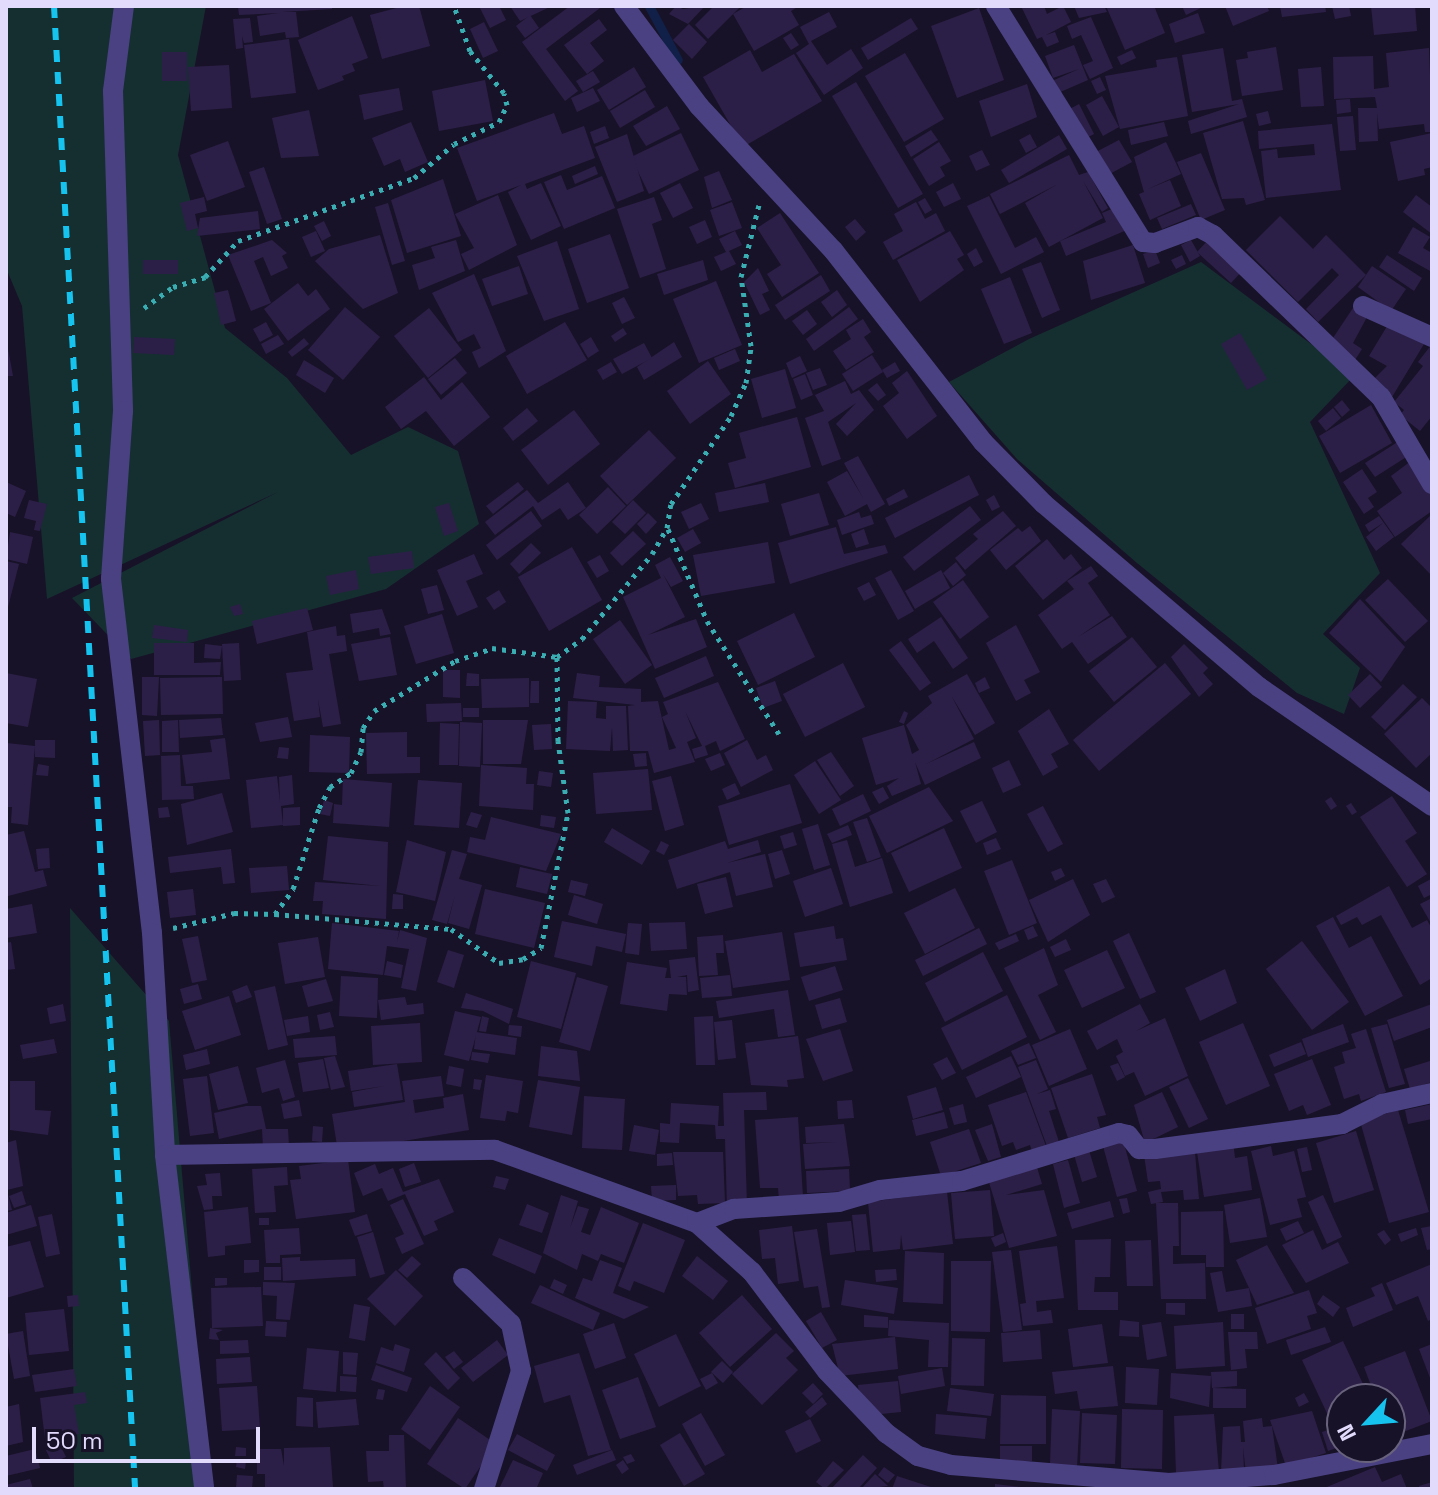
<!DOCTYPE html>
<html>
<head>
<meta charset="utf-8">
<style>
  body { margin:0 }
  #map { position:relative; width:1438px; height:1495px; overflow:hidden; background:#181228; font-family:"Space Grotesk",sans-serif }
  div>[style] { position:absolute }
  .green>* { inset:0; background:#152f31 }
  .stream>* { height:9px; margin:-4.5px; padding:0 4.5px; transform-origin:4.5px; border-radius:4.5px; background:#112048 }
  .building>* { inset:0; background:#2c1f47 }
  .path>* { height:5px; margin-top:-2.5px; transform-origin:0; background:repeating-linear-gradient(90deg,#3aadb2 0 4px,transparent 0 10px) }
  .minor>* { height:20px; margin:-10px; padding:0 10px; transform-origin:10px; border-radius:10px; background:#4a4183 }
  .rail>* { height:6px; margin-top:-3px; transform-origin:0; background:repeating-linear-gradient(90deg,#16c2ee 0 12px,transparent 0 22px) }
  span { translate:-50% -50%; white-space:nowrap; text-align:center; line-height:1.15; -webkit-text-stroke:8px #181228; paint-order:stroke }
  .frame { position:absolute; inset:0; border:8px solid #e3dbfc; pointer-events:none }
  .north { position:absolute; left:1326px; top:1383px; width:80px; height:80px; box-sizing:border-box; background:#181228; border:2px solid #69627d; border-radius:50%; rotate:244deg; font-size:22px; font-weight:700; line-height:32px; text-align:center; color:#e3dbfc }
  .north::after { content:''; display:block; margin:auto; width:28px; height:36px; background:#16c2ee; clip-path:polygon(50% 0,100% 100%,50% 72%,0 100%) }
  .scale { position:absolute; left:32px; top:1427px; width:228px; height:36px; box-sizing:border-box; border:4px solid #e3dbfc; border-top:0; padding-left:10px; font-size:24px; line-height:28px; white-space:nowrap; color:#e3dbfc; -webkit-text-stroke:6px #181228; paint-order:stroke }
</style>
</head>
<body>
<div id="map">
  <div class="green">
    <i style="clip-path:polygon(6px 6px,206px 6px,178px 155px,225px 328px,287px 378px,351px 455px,408px 427px,458px 451px,479px 524px,386px 589px,131px 659px,72px 598px,278px 492px,47px 599px,22px 306px,6px 268px)"></i>
    <i style="clip-path:polygon(1201px 262px,1354px 376px,1310px 422px,1380px 573px,1323px 634px,1360px 668px,1344px 714px,1297px 693px,1137px 563px,1017px 459px,949px 382px,1029px 339px)"></i>
    <i style="clip-path:polygon(70px 908px,169px 1021px,209px 1489px,74px 1489px)"></i>
  </div>
  <div class="stream">
    <i style="left:649px;top:6px;width:61px;rotate:61.8deg"></i>
  </div>
  <div class="building">
    <i style="clip-path:polygon(238px 6px,332px 6px,332px 9px,282px 12px,296px 12px,299px 37px,286px 38px,285px 32px,260px 36px,257px 16px,279px 13px,239px 15px)"></i>
    <i style="clip-path:polygon(404px 6px,419px 6px,430px 46px,382px 59px,370px 15px)"></i>
    <i style="clip-path:polygon(479px 6px,499px 6px,506px 20px,490px 28px)"></i>
    <i style="clip-path:polygon(510px 6px,552px 6px,520px 21px)"></i>
    <i style="clip-path:polygon(570px 6px,600px 8px,546px 49px,578px 91px,565px 101px,522px 42px)"></i>
    <i style="clip-path:polygon(676px 6px,683px 9px,705px 6px,688px 24px,669px 14px)"></i>
    <i style="clip-path:polygon(714px 6px,741px 6px,708px 39px,695px 25px)"></i>
    <i style="clip-path:polygon(747px 6px,799px 6px,791px 11px,799px 25px,754px 51px,733px 14px)"></i>
    <i style="clip-path:polygon(1021px 6px,1044px 6px,1047px 14px,1063px 6px,1071px 22px,1046px 35px,1055px 32px,1059px 42px,1047px 47px,1042px 37px,1037px 39px)"></i>
    <i style="clip-path:polygon(1074px 6px,1104px 6px,1107px 12px,1079px 18px)"></i>
    <i style="clip-path:polygon(1106px 6px,1154px 6px,1165px 33px,1125px 50px)"></i>
    <i style="clip-path:polygon(1182px 6px,1205px 6px,1186px 15px)"></i>
    <i style="clip-path:polygon(1225px 6px,1267px 6px,1269px 11px,1233px 26px)"></i>
    <i style="clip-path:polygon(1280px 6px,1325px 6px,1326px 12px,1282px 17px)"></i>
    <i style="clip-path:polygon(1332px 6px,1349px 6px,1351px 16px,1335px 19px)"></i>
    <i style="clip-path:polygon(1371px 6px,1415px 6px,1417px 31px,1374px 35px)"></i>
    <i style="clip-path:polygon(979px 8px,1004px 80px,957px 98px,931px 26px)"></i>
    <i style="clip-path:polygon(829px 12px,837px 27px,811px 41px,827px 65px,851px 49px,863px 68px,824px 95px,796px 53px,809px 44px,800px 27px)"></i>
    <i style="clip-path:polygon(1198px 13px,1205px 33px,1175px 43px,1169px 24px)"></i>
    <i style="clip-path:polygon(530px 15px,539px 28px,525px 38px,516px 26px)"></i>
    <i style="clip-path:polygon(352px 16px,368px 58px,352px 64px,355px 71px,342px 76px,344px 80px,318px 90px,298px 40px)"></i>
    <i style="clip-path:polygon(1091px 17px,1113px 68px,1090px 79px,1083px 65px,1093px 61px,1081px 35px,1072px 39px,1067px 26px)"></i>
    <i style="clip-path:polygon(250px 18px,253px 42px,244px 43px,242px 36px,243px 48px,236px 49px,233px 19px)"></i>
    <i style="clip-path:polygon(911px 18px,918px 29px,868px 60px,861px 48px)"></i>
    <i style="clip-path:polygon(599px 19px,607px 30px,590px 43px,604px 61px,587px 74px,564px 45px)"></i>
    <i style="clip-path:polygon(484px 22px,498px 51px,483px 58px,470px 29px)"></i>
    <i style="clip-path:polygon(689px 24px,707px 42px,692px 59px,673px 40px)"></i>
    <i style="clip-path:polygon(791px 33px,799px 45px,791px 50px,783px 38px)"></i>
    <i style="clip-path:polygon(289px 39px,296px 93px,251px 98px,244px 45px)"></i>
    <i style="clip-path:polygon(1074px 45px,1088px 80px,1058px 93px,1052px 81px,1079px 69px,1053px 78px,1045px 56px)"></i>
    <i style="clip-path:polygon(1276px 47px,1283px 90px,1242px 96px,1236px 60px,1248px 58px,1247px 52px)"></i>
    <i style="clip-path:polygon(1223px 48px,1232px 101px,1242px 99px,1247px 117px,1191px 134px,1188px 121px,1239px 104px,1192px 112px,1182px 55px)"></i>
    <i style="clip-path:polygon(1429px 48px,1432px 132px,1425px 132px,1424px 124px,1379px 129px,1377px 113px,1378px 141px,1359px 142px,1358px 108px,1377px 108px,1375px 97px,1334px 99px,1333px 57px,1373px 56px,1374px 89px,1389px 87px,1386px 53px)"></i>
    <i style="clip-path:polygon(750px 50px,762px 72px,794px 54px,822px 101px,743px 147px,703px 77px)"></i>
    <i style="clip-path:polygon(1132px 50px,1136px 58px,1121px 65px,1117px 57px)"></i>
    <i style="clip-path:polygon(162px 52px,187px 52px,187px 81px,162px 81px)"></i>
    <i style="clip-path:polygon(905px 53px,944px 119px,904px 142px,865px 76px)"></i>
    <i style="clip-path:polygon(1177px 57px,1188px 116px,1120px 129px,1105px 76px,1157px 67px,1156px 60px)"></i>
    <i style="clip-path:polygon(229px 65px,232px 108px,191px 111px,188px 67px)"></i>
    <i style="clip-path:polygon(634px 67px,646px 87px,609px 110px,597px 90px)"></i>
    <i style="clip-path:polygon(1321px 67px,1324px 106px,1301px 107px,1298px 69px)"></i>
    <i style="clip-path:polygon(593px 71px,600px 82px,583px 92px,576px 81px)"></i>
    <i style="clip-path:polygon(1100px 77px,1106px 90px,1097px 94px,1091px 81px)"></i>
    <i style="clip-path:polygon(485px 80px,493px 121px,439px 131px,432px 91px)"></i>
    <i style="clip-path:polygon(856px 82px,923px 194px,898px 208px,832px 96px)"></i>
    <i style="clip-path:polygon(1027px 84px,1037px 117px,991px 137px,979px 101px)"></i>
    <i style="clip-path:polygon(399px 88px,403px 110px,364px 120px,359px 95px)"></i>
    <i style="clip-path:polygon(593px 88px,600px 101px,577px 112px,571px 98px)"></i>
    <i style="clip-path:polygon(645px 90px,655px 107px,620px 128px,610px 111px)"></i>
    <i style="clip-path:polygon(1102px 96px,1119px 127px,1103px 136px,1086px 105px)"></i>
    <i style="clip-path:polygon(1350px 99px,1351px 112px,1337px 114px,1336px 100px)"></i>
    <i style="clip-path:polygon(1079px 104px,1094px 134px,1079px 142px,1064px 112px)"></i>
    <i style="clip-path:polygon(667px 106px,680px 129px,646px 146px,633px 126px)"></i>
    <i style="clip-path:polygon(309px 110px,319px 156px,281px 158px,272px 118px)"></i>
    <i style="clip-path:polygon(1268px 111px,1271px 123px,1259px 126px,1256px 114px)"></i>
    <i style="clip-path:polygon(554px 113px,562px 134px,584px 126px,595px 158px,525px 184px,527px 189px,541px 183px,561px 226px,531px 240px,508px 192px,521px 185px,477px 201px,457px 148px)"></i>
    <i style="clip-path:polygon(1353px 116px,1356px 150px,1340px 151px,1337px 117px)"></i>
    <i style="clip-path:polygon(1243px 121px,1265px 200px,1246px 205px,1244px 198px,1222px 199px,1203px 133px)"></i>
    <i style="clip-path:polygon(411px 122px,428px 162px,405px 172px,400px 159px,384px 166px,372px 138px)"></i>
    <i style="clip-path:polygon(1164px 122px,1168px 136px,1131px 145px,1128px 130px)"></i>
    <i style="clip-path:polygon(1332px 124px,1341px 190px,1266px 198px,1261px 151px,1277px 149px,1278px 158px,1315px 155px,1314px 144px,1259px 149px,1258px 131px)"></i>
    <i style="clip-path:polygon(605px 126px,609px 138px,594px 144px,590px 132px)"></i>
    <i style="clip-path:polygon(931px 130px,938px 140px,911px 157px,905px 146px)"></i>
    <i style="clip-path:polygon(681px 133px,699px 170px,649px 194px,631px 157px)"></i>
    <i style="clip-path:polygon(1432px 133px,1432px 167px,1424px 169px,1425px 175px,1398px 181px,1390px 142px)"></i>
    <i style="clip-path:polygon(627px 134px,644px 191px,617px 202px,595px 147px)"></i>
    <i style="clip-path:polygon(1030px 134px,1037px 147px,1026px 153px,1019px 140px)"></i>
    <i style="clip-path:polygon(1059px 135px,1067px 149px,1009px 183px,1001px 170px)"></i>
    <i style="clip-path:polygon(1119px 140px,1132px 162px,1104px 177px,1092px 154px)"></i>
    <i style="clip-path:polygon(228px 141px,245px 187px,207px 201px,190px 155px)"></i>
    <i style="clip-path:polygon(939px 142px,951px 161px,940px 167px,945px 176px,929px 186px,913px 159px)"></i>
    <i style="clip-path:polygon(1166px 142px,1181px 174px,1148px 189px,1170px 180px,1181px 206px,1150px 220px,1139px 194px,1144px 192px,1134px 157px)"></i>
    <i style="clip-path:polygon(982px 150px,990px 165px,976px 171px,969px 156px)"></i>
    <i style="clip-path:polygon(1201px 153px,1225px 210px,1201px 220px,1177px 162px)"></i>
    <i style="clip-path:polygon(1069px 155px,1079px 175px,1088px 172px,1108px 208px,1102px 212px,1083px 181px,1103px 218px,1049px 247px,1025px 203px,1058px 184px,1000px 214px,990px 194px)"></i>
    <i style="clip-path:polygon(595px 166px,598px 174px,575px 184px,572px 176px)"></i>
    <i style="clip-path:polygon(264px 167px,282px 219px,267px 224px,249px 172px)"></i>
    <i style="clip-path:polygon(719px 171px,732px 200px,712px 208px,704px 177px)"></i>
    <i style="clip-path:polygon(561px 175px,567px 190px,602px 176px,615px 208px,564px 229px,544px 182px)"></i>
    <i style="clip-path:polygon(443px 179px,461px 236px,407px 253px,391px 200px)"></i>
    <i style="clip-path:polygon(680px 183px,693px 208px,673px 218px,660px 193px)"></i>
    <i style="clip-path:polygon(953px 183px,961px 199px,944px 207px,936px 192px)"></i>
    <i style="clip-path:polygon(498px 195px,517px 245px,469px 270px,461px 254px,474px 248px,455px 214px)"></i>
    <i style="clip-path:polygon(1416px 195px,1432px 207px,1432px 234px,1403px 212px)"></i>
    <i style="clip-path:polygon(989px 196px,1015px 248px,1036px 237px,1044px 252px,1001px 274px,967px 206px)"></i>
    <i style="clip-path:polygon(204px 197px,207px 211px,195px 214px,198px 228px,187px 231px,180px 203px)"></i>
    <i style="clip-path:polygon(654px 197px,662px 220px,652px 224px,666px 269px,640px 278px,617px 209px)"></i>
    <i style="clip-path:polygon(925px 198px,932px 210px,925px 214px,918px 202px)"></i>
    <i style="clip-path:polygon(732px 202px,742px 228px,719px 236px,710px 210px)"></i>
    <i style="clip-path:polygon(916px 202px,925px 219px,936px 213px,945px 231px,893px 260px,883px 242px,903px 231px,894px 214px)"></i>
    <i style="clip-path:polygon(388px 203px,405px 261px,392px 265px,375px 207px)"></i>
    <i style="clip-path:polygon(1191px 204px,1196px 215px,1162px 229px,1157px 218px)"></i>
    <i style="clip-path:polygon(1119px 206px,1129px 229px,1066px 256px,1060px 241px,1106px 222px,1102px 213px)"></i>
    <i style="clip-path:polygon(258px 211px,260px 229px,197px 236px,200px 218px)"></i>
    <i style="clip-path:polygon(780px 213px,819px 273px,782px 297px,767px 274px,781px 265px,757px 228px)"></i>
    <i style="clip-path:polygon(1280px 216px,1313px 249px,1326px 235px,1366px 275px,1318px 322px,1306px 309px,1339px 275px,1332px 268px,1298px 302px,1246px 250px)"></i>
    <i style="clip-path:polygon(855px 219px,866px 232px,856px 241px,845px 227px)"></i>
    <i style="clip-path:polygon(705px 220px,712px 237px,697px 244px,689px 227px)"></i>
    <i style="clip-path:polygon(324px 221px,331px 236px,322px 241px,314px 226px)"></i>
    <i style="clip-path:polygon(1413px 227px,1430px 237px,1423px 248px,1432px 253px,1432px 272px,1398px 253px)"></i>
    <i style="clip-path:polygon(316px 231px,325px 251px,311px 257px,302px 237px)"></i>
    <i style="clip-path:polygon(735px 231px,742px 245px,729px 251px,736px 264px,721px 271px,714px 257px,726px 252px,719px 239px)"></i>
    <i style="clip-path:polygon(950px 231px,964px 255px,957px 259px,964px 270px,920px 302px,897px 260px)"></i>
    <i style="clip-path:polygon(610px 234px,629px 288px,587px 303px,568px 249px)"></i>
    <i style="clip-path:polygon(380px 235px,398px 293px,363px 309px,315px 261px,329px 249px)"></i>
    <i style="clip-path:polygon(1209px 239px,1243px 270px,1231px 283px,1197px 252px)"></i>
    <i style="clip-path:polygon(272px 240px,287px 253px,282px 256px,288px 268px,271px 276px,263px 257px,254px 261px,271px 303px,251px 311px,228px 255px)"></i>
    <i style="clip-path:polygon(456px 240px,465px 271px,419px 290px,412px 265px,435px 258px,431px 247px)"></i>
    <i style="clip-path:polygon(1191px 240px,1200px 256px,1190px 262px,1181px 245px)"></i>
    <i style="clip-path:polygon(557px 241px,579px 309px,544px 321px,517px 256px)"></i>
    <i style="clip-path:polygon(1133px 245px,1145px 283px,1091px 300px,1083px 261px)"></i>
    <i style="clip-path:polygon(976px 248px,983px 262px,974px 267px,967px 254px)"></i>
    <i style="clip-path:polygon(1155px 250px,1160px 263px,1148px 268px,1143px 254px)"></i>
    <i style="clip-path:polygon(1182px 255px,1186px 264px,1176px 269px,1171px 260px)"></i>
    <i style="clip-path:polygon(1387px 255px,1422px 278px,1414px 291px,1379px 267px)"></i>
    <i style="clip-path:polygon(143px 260px,178px 260px,178px 274px,143px 274px)"></i>
    <i style="clip-path:polygon(703px 260px,708px 280px,664px 295px,657px 274px)"></i>
    <i style="clip-path:polygon(1041px 262px,1060px 310px,1042px 318px,1022px 269px)"></i>
    <i style="clip-path:polygon(519px 266px,528px 294px,492px 306px,482px 279px)"></i>
    <i style="clip-path:polygon(1372px 266px,1406px 289px,1391px 311px,1358px 287px)"></i>
    <i style="clip-path:polygon(758px 268px,769px 291px,762px 294px,770px 310px,760px 315px,744px 282px)"></i>
    <i style="clip-path:polygon(474px 274px,506px 351px,479px 368px,472px 352px,481px 348px,474px 334px,458px 342px,432px 293px)"></i>
    <i style="clip-path:polygon(821px 275px,830px 291px,785px 320px,775px 305px)"></i>
    <i style="clip-path:polygon(1010px 277px,1032px 333px,1004px 344px,981px 289px)"></i>
    <i style="clip-path:polygon(716px 281px,742px 345px,699px 363px,673px 299px)"></i>
    <i style="clip-path:polygon(298px 283px,308px 296px,316px 289px,330px 309px,288px 341px,264px 309px)"></i>
    <i style="clip-path:polygon(228px 290px,236px 321px,221px 325px,214px 293px)"></i>
    <i style="clip-path:polygon(837px 290px,847px 305px,832px 317px,821px 302px)"></i>
    <i style="clip-path:polygon(624px 297px,635px 318px,622px 324px,612px 303px)"></i>
    <i style="clip-path:polygon(345px 307px,380px 337px,343px 380px,308px 350px)"></i>
    <i style="clip-path:polygon(849px 307px,858px 319px,814px 351px,806px 339px)"></i>
    <i style="clip-path:polygon(429px 308px,462px 350px,428px 378px,394px 336px)"></i>
    <i style="clip-path:polygon(1353px 308px,1367px 317px,1353px 343px,1362px 349px,1355px 360px,1329px 344px)"></i>
    <i style="clip-path:polygon(807px 310px,817px 324px,803px 335px,792px 321px)"></i>
    <i style="clip-path:polygon(863px 319px,871px 332px,864px 337px,874px 352px,846px 370px,833px 351px,851px 339px,846px 330px)"></i>
    <i style="clip-path:polygon(266px 322px,273px 335px,260px 342px,253px 329px)"></i>
    <i style="clip-path:polygon(565px 322px,587px 360px,527px 394px,506px 356px)"></i>
    <i style="clip-path:polygon(1389px 323px,1424px 344px,1392px 397px,1369px 384px,1387px 366px,1369px 356px)"></i>
    <i style="clip-path:polygon(623px 328px,627px 334px,615px 342px,611px 336px)"></i>
    <i style="clip-path:polygon(1240px 333px,1267px 379px,1247px 390px,1221px 344px)"></i>
    <i style="clip-path:polygon(278px 335px,284px 344px,266px 354px,261px 344px)"></i>
    <i style="clip-path:polygon(134px 337px,175px 339px,174px 355px,133px 353px)"></i>
    <i style="clip-path:polygon(591px 337px,599px 351px,588px 358px,580px 344px)"></i>
    <i style="clip-path:polygon(6px 338px,13px 376px,6px 376px)"></i>
    <i style="clip-path:polygon(304px 338px,309px 344px,292px 357px,288px 352px)"></i>
    <i style="clip-path:polygon(674px 342px,682px 357px,644px 380px,637px 367px)"></i>
    <i style="clip-path:polygon(644px 343px,652px 358px,622px 374px,613px 359px)"></i>
    <i style="clip-path:polygon(1432px 344px,1432px 416px,1420px 431px,1400px 415px,1404px 410px,1394px 402px,1423px 366px,1418px 362px)"></i>
    <i style="clip-path:polygon(735px 349px,740px 361px,719px 370px,714px 358px)"></i>
    <i style="clip-path:polygon(872px 355px,883px 372px,853px 391px,842px 374px)"></i>
    <i style="clip-path:polygon(800px 356px,807px 371px,792px 378px,786px 363px)"></i>
    <i style="clip-path:polygon(455px 358px,467px 373px,441px 395px,428px 379px)"></i>
    <i style="clip-path:polygon(304px 360px,334px 378px,325px 393px,296px 375px)"></i>
    <i style="clip-path:polygon(708px 361px,731px 394px,690px 424px,667px 391px)"></i>
    <i style="clip-path:polygon(611px 362px,617px 372px,603px 380px,597px 370px)"></i>
    <i style="clip-path:polygon(895px 362px,900px 371px,887px 378px,882px 370px)"></i>
    <i style="clip-path:polygon(820px 368px,827px 385px,813px 390px,806px 373px)"></i>
    <i style="clip-path:polygon(785px 369px,796px 408px,762px 418px,751px 379px)"></i>
    <i style="clip-path:polygon(907px 371px,937px 416px,907px 439px,883px 406px,899px 393px,892px 383px)"></i>
    <i style="clip-path:polygon(805px 374px,813px 395px,801px 400px,793px 379px)"></i>
    <i style="clip-path:polygon(424px 377px,441px 400px,462px 382px,490px 417px,454px 446px,426px 411px,401px 429px,385px 407px)"></i>
    <i style="clip-path:polygon(845px 381px,851px 394px,859px 390px,874px 410px,847px 436px,836px 424px,856px 403px,828px 422px,841px 459px,822px 466px,805px 418px,824px 411px,815px 395px)"></i>
    <i style="clip-path:polygon(877px 383px,886px 395px,878px 401px,868px 390px)"></i>
    <i style="clip-path:polygon(1342px 400px,1350px 410px,1342px 417px,1334px 407px)"></i>
    <i style="clip-path:polygon(1371px 405px,1392px 443px,1340px 473px,1319px 436px)"></i>
    <i style="clip-path:polygon(527px 408px,538px 421px,513px 441px,503px 428px)"></i>
    <i style="clip-path:polygon(1333px 408px,1341px 418px,1326px 431px,1318px 421px)"></i>
    <i style="clip-path:polygon(574px 410px,600px 444px,548px 485px,521px 450px)"></i>
    <i style="clip-path:polygon(797px 417px,811px 467px,735px 488px,728px 463px,746px 458px,739px 433px)"></i>
    <i style="clip-path:polygon(649px 430px,676px 458px,627px 505px,600px 476px)"></i>
    <i style="clip-path:polygon(1399px 441px,1408px 456px,1375px 477px,1365px 463px)"></i>
    <i style="clip-path:polygon(858px 456px,885px 504px,871px 512px,867px 504px,845px 516px,827px 482px,847px 471px,863px 498px,844px 463px)"></i>
    <i style="clip-path:polygon(1411px 461px,1432px 494px,1432px 511px,1395px 537px,1377px 511px,1402px 493px,1391px 476px)"></i>
    <i style="clip-path:polygon(1362px 469px,1377px 492px,1368px 498px,1374px 507px,1364px 514px,1343px 482px)"></i>
    <i style="clip-path:polygon(969px 475px,979px 495px,895px 538px,885px 518px)"></i>
    <i style="clip-path:polygon(6px 482px,26px 491px,15px 517px,6px 513px)"></i>
    <i style="clip-path:polygon(518px 482px,524px 489px,493px 514px,486px 506px)"></i>
    <i style="clip-path:polygon(568px 482px,586px 508px,568px 520px,560px 508px,542px 520px,533px 506px,495px 535px,485px 522px,527px 490px,538px 503px)"></i>
    <i style="clip-path:polygon(765px 483px,769px 502px,719px 512px,715px 493px)"></i>
    <i style="clip-path:polygon(608px 487px,626px 506px,597px 534px,579px 515px)"></i>
    <i style="clip-path:polygon(904px 489px,908px 497px,889px 506px,886px 499px)"></i>
    <i style="clip-path:polygon(819px 493px,829px 525px,790px 536px,781px 504px)"></i>
    <i style="clip-path:polygon(994px 495px,1000px 507px,992px 511px,986px 500px)"></i>
    <i style="clip-path:polygon(29px 500px,47px 504px,40px 531px,34px 530px,36px 521px,24px 518px)"></i>
    <i style="clip-path:polygon(633px 500px,646px 513px,625px 534px,612px 522px)"></i>
    <i style="clip-path:polygon(449px 503px,458px 531px,444px 536px,435px 507px)"></i>
    <i style="clip-path:polygon(701px 503px,709px 519px,689px 529px,681px 512px)"></i>
    <i style="clip-path:polygon(970px 506px,981px 520px,914px 571px,903px 557px)"></i>
    <i style="clip-path:polygon(531px 511px,542px 526px,497px 560px,486px 545px)"></i>
    <i style="clip-path:polygon(1003px 511px,1016px 526px,965px 570px,955px 558px,978px 539px,973px 534px)"></i>
    <i style="clip-path:polygon(859px 512px,861px 518px,871px 515px,874px 524px,842px 535px,837px 520px)"></i>
    <i style="clip-path:polygon(648px 513px,657px 522px,646px 534px,637px 524px)"></i>
    <i style="clip-path:polygon(1432px 514px,1432px 576px,1401px 544px)"></i>
    <i style="clip-path:polygon(1379px 516px,1394px 537px,1376px 551px,1366px 537px,1383px 523px,1369px 532px,1365px 525px)"></i>
    <i style="clip-path:polygon(1030px 526px,1041px 541px,1006px 570px,990px 550px,1018px 528px,1022px 532px)"></i>
    <i style="clip-path:polygon(836px 527px,844px 554px,885px 545px,888px 553px,790px 584px,778px 543px)"></i>
    <i style="clip-path:polygon(693px 529px,701px 543px,685px 552px,677px 538px)"></i>
    <i style="clip-path:polygon(864px 529px,869px 544px,856px 548px,851px 534px)"></i>
    <i style="clip-path:polygon(633px 531px,646px 544px,622px 566px,610px 553px)"></i>
    <i style="clip-path:polygon(10px 532px,33px 537px,27px 564px,6px 559px)"></i>
    <i style="clip-path:polygon(1047px 539px,1064px 560px,1071px 554px,1082px 568px,1043px 600px,1015px 566px)"></i>
    <i style="clip-path:polygon(768px 542px,775px 583px,701px 596px,693px 555px)"></i>
    <i style="clip-path:polygon(531px 543px,541px 553px,519px 574px,510px 564px)"></i>
    <i style="clip-path:polygon(572px 547px,602px 600px,549px 631px,518px 577px)"></i>
    <i style="clip-path:polygon(412px 551px,414px 568px,371px 574px,368px 557px)"></i>
    <i style="clip-path:polygon(474px 554px,483px 574px,466px 581px,478px 607px,457px 616px,437px 570px)"></i>
    <i style="clip-path:polygon(600px 555px,609px 571px,597px 578px,587px 562px)"></i>
    <i style="clip-path:polygon(670px 557px,683px 581px,671px 587px,663px 574px,685px 617px,648px 635px,696px 619px,707px 647px,655px 669px,623px 597px,661px 578px,655px 565px)"></i>
    <i style="clip-path:polygon(6px 561px,19px 564px,7px 611px,6px 611px)"></i>
    <i style="clip-path:polygon(956px 562px,966px 575px,953px 586px,943px 573px)"></i>
    <i style="clip-path:polygon(1091px 566px,1098px 576px,1088px 583px,1110px 615px,1078px 637px,1112px 616px,1127px 637px,1088px 664px,1072px 642px,1062px 649px,1038px 615px,1074px 589px,1067px 581px)"></i>
    <i style="clip-path:polygon(356px 570px,359px 589px,330px 595px,326px 576px)"></i>
    <i style="clip-path:polygon(891px 570px,914px 611px,898px 620px,875px 578px)"></i>
    <i style="clip-path:polygon(941px 570px,950px 588px,915px 609px,905px 591px)"></i>
    <i style="clip-path:polygon(1388px 579px,1428px 621px,1405px 642px,1365px 600px)"></i>
    <i style="clip-path:polygon(963px 580px,989px 617px,960px 639px,933px 602px)"></i>
    <i style="clip-path:polygon(869px 582px,876px 595px,864px 601px,857px 588px)"></i>
    <i style="clip-path:polygon(437px 585px,444px 610px,428px 614px,421px 589px)"></i>
    <i style="clip-path:polygon(499px 590px,506px 602px,494px 610px,486px 598px)"></i>
    <i style="clip-path:polygon(1360px 599px,1405px 647px,1381px 682px,1329px 633px)"></i>
    <i style="clip-path:polygon(240px 604px,243px 614px,234px 616px,230px 607px)"></i>
    <i style="clip-path:polygon(307px 608px,313px 630px,257px 644px,252px 621px)"></i>
    <i style="clip-path:polygon(382px 609px,391px 634px,380px 636px,379px 628px,353px 633px,350px 614px)"></i>
    <i style="clip-path:polygon(794px 613px,815px 657px,758px 685px,737px 641px)"></i>
    <i style="clip-path:polygon(442px 614px,454px 653px,416px 664px,404px 626px)"></i>
    <i style="clip-path:polygon(941px 617px,968px 658px,953px 669px,934px 641px,917px 653px,908px 639px)"></i>
    <i style="clip-path:polygon(620px 620px,652px 665px,625px 684px,593px 639px)"></i>
    <i style="clip-path:polygon(154px 625px,188px 630px,187px 642px,152px 638px)"></i>
    <i style="clip-path:polygon(1016px 625px,1040px 672px,1024px 680px,1031px 693px,1016px 701px,986px 643px)"></i>
    <i style="clip-path:polygon(336px 626px,337px 636px,345px 635px,347px 651px,329px 654px,341px 724px,323px 727px,318px 699px,320px 717px,294px 721px,286px 673px,313px 670px,307px 632px)"></i>
    <i style="clip-path:polygon(390px 637px,397px 675px,359px 681px,351px 644px)"></i>
    <i style="clip-path:polygon(1132px 637px,1157px 667px,1114px 702px,1089px 671px)"></i>
    <i style="clip-path:polygon(901px 641px,931px 683px,920px 691px,889px 650px)"></i>
    <i style="clip-path:polygon(154px 643px,194px 643px,194px 663px,221px 662px,220px 675px,154px 675px)"></i>
    <i style="clip-path:polygon(239px 643px,241px 680px,224px 681px,222px 644px)"></i>
    <i style="clip-path:polygon(205px 644px,222px 646px,220px 659px,204px 658px)"></i>
    <i style="clip-path:polygon(1184px 644px,1208px 668px,1203px 673px,1213px 684px,1199px 697px,1171px 657px)"></i>
    <i style="clip-path:polygon(706px 656px,714px 676px,664px 698px,655px 678px)"></i>
    <i style="clip-path:polygon(843px 663px,865px 707px,805px 737px,783px 694px)"></i>
    <i style="clip-path:polygon(1165px 663px,1191px 694px,1099px 771px,1073px 740px)"></i>
    <i style="clip-path:polygon(443px 670px,460px 670px,460px 698px,443px 697px)"></i>
    <i style="clip-path:polygon(6px 673px,37px 679px,28px 727px,6px 723px)"></i>
    <i style="clip-path:polygon(467px 673px,479px 674px,479px 686px,466px 686px)"></i>
    <i style="clip-path:polygon(577px 673px,600px 676px,599px 687px,641px 689px,641px 702px,658px 701px,669px 750px,676px 748px,662px 717px,668px 714px,663px 702px,718px 682px,745px 739px,720px 751px,716px 741px,705px 746px,708px 755px,695px 759px,692px 749px,702px 746px,685px 711px,696px 738px,687px 742px,695px 762px,654px 773px,648px 751px,630px 751px,628px 706px,635px 705px,573px 698px)"></i>
    <i style="clip-path:polygon(967px 674px,995px 723px,975px 735px,951px 695px,974px 739px,926px 764px,974px 742px,981px 758px,925px 785px,915px 762px,921px 784px,892px 796px,887px 786px,899px 778px,876px 785px,862px 738px,904px 725px,912px 754px,919px 750px,906px 725px,932px 703px,928px 696px)"></i>
    <i style="clip-path:polygon(1370px 674px,1382px 687px,1360px 708px,1348px 695px)"></i>
    <i style="clip-path:polygon(142px 677px,159px 677px,157px 716px,142px 715px)"></i>
    <i style="clip-path:polygon(222px 677px,223px 714px,161px 715px,160px 678px)"></i>
    <i style="clip-path:polygon(985px 677px,990px 688px,979px 693px,975px 683px)"></i>
    <i style="clip-path:polygon(529px 678px,529px 707px,482px 708px,481px 679px)"></i>
    <i style="clip-path:polygon(531px 681px,539px 681px,539px 703px,530px 703px)"></i>
    <i style="clip-path:polygon(775px 681px,782px 701px,763px 708px,756px 688px)"></i>
    <i style="clip-path:polygon(1403px 684px,1417px 697px,1385px 730px,1371px 717px)"></i>
    <i style="clip-path:polygon(1422px 698px,1432px 708px,1432px 753px,1416px 768px,1384px 734px)"></i>
    <i style="clip-path:polygon(568px 701px,597px 702px,596px 718px,606px 719px,606px 706px,626px 706px,628px 750px,613px 751px,612px 727px,610px 751px,566px 749px)"></i>
    <i style="clip-path:polygon(461px 703px,462px 721px,427px 722px,426px 704px)"></i>
    <i style="clip-path:polygon(463px 708px,479px 708px,479px 717px,463px 717px)"></i>
    <i style="clip-path:polygon(1049px 709px,1069px 744px,1051px 754px,1058px 767px,1043px 776px,1018px 731px)"></i>
    <i style="clip-path:polygon(904px 711px,908px 713px,904px 724px,899px 722px)"></i>
    <i style="clip-path:polygon(288px 717px,292px 737px,260px 742px,255px 723px)"></i>
    <i style="clip-path:polygon(221px 718px,223px 735px,180px 738px,179px 720px)"></i>
    <i style="clip-path:polygon(159px 720px,160px 755px,145px 756px,143px 721px)"></i>
    <i style="clip-path:polygon(483px 720px,528px 720px,521px 764px,483px 764px)"></i>
    <i style="clip-path:polygon(162px 721px,178px 720px,179px 752px,162px 752px)"></i>
    <i style="clip-path:polygon(460px 722px,482px 723px,480px 767px,459px 766px)"></i>
    <i style="clip-path:polygon(440px 723px,459px 724px,458px 765px,439px 765px)"></i>
    <i style="clip-path:polygon(551px 724px,552px 749px,534px 750px,532px 725px)"></i>
    <i style="clip-path:polygon(407px 732px,407px 757px,420px 757px,420px 773px,367px 774px,366px 733px)"></i>
    <i style="clip-path:polygon(310px 735px,350px 737px,349px 773px,309px 772px)"></i>
    <i style="clip-path:polygon(225px 738px,230px 779px,186px 784px,182px 755px,212px 752px,210px 740px)"></i>
    <i style="clip-path:polygon(35px 740px,55px 740px,55px 758px,35px 757px)"></i>
    <i style="clip-path:polygon(747px 740px,757px 760px,766px 755px,773px 770px,741px 787px,724px 753px)"></i>
    <i style="clip-path:polygon(6px 743px,35px 746px,28px 825px,11px 823px,12px 807px,6px 807px)"></i>
    <i style="clip-path:polygon(279px 747px,289px 748px,288px 759px,277px 758px)"></i>
    <i style="clip-path:polygon(831px 752px,854px 786px,840px 796px,817px 760px)"></i>
    <i style="clip-path:polygon(646px 753px,647px 766px,635px 767px,633px 754px)"></i>
    <i style="clip-path:polygon(720px 753px,725px 765px,711px 771px,705px 759px)"></i>
    <i style="clip-path:polygon(180px 755px,181px 786px,193px 786px,194px 799px,162px 800px,161px 756px)"></i>
    <i style="clip-path:polygon(1009px 760px,1021px 785px,1003px 793px,992px 768px)"></i>
    <i style="clip-path:polygon(815px 761px,841px 800px,819px 814px,794px 775px)"></i>
    <i style="clip-path:polygon(38px 764px,49px 766px,48px 776px,36px 775px)"></i>
    <i style="clip-path:polygon(481px 765px,527px 768px,526px 784px,534px 784px,533px 810px,479px 806px)"></i>
    <i style="clip-path:polygon(648px 769px,652px 810px,596px 814px,593px 773px)"></i>
    <i style="clip-path:polygon(539px 771px,553px 773px,551px 787px,537px 785px)"></i>
    <i style="clip-path:polygon(292px 775px,294px 804px,281px 806px,283px 825px,251px 828px,246px 780px,277px 776px,280px 802px,279px 777px)"></i>
    <i style="clip-path:polygon(671px 776px,684px 825px,665px 831px,652px 781px)"></i>
    <i style="clip-path:polygon(343px 779px,392px 783px,389px 827px,333px 823px,334px 804px,342px 805px)"></i>
    <i style="clip-path:polygon(418px 780px,462px 783px,459px 828px,414px 825px)"></i>
    <i style="clip-path:polygon(735px 783px,740px 794px,727px 800px,722px 789px)"></i>
    <i style="clip-path:polygon(790px 784px,802px 823px,729px 845px,718px 806px)"></i>
    <i style="clip-path:polygon(883px 787px,889px 798px,879px 804px,872px 792px)"></i>
    <i style="clip-path:polygon(929px 787px,953px 821px,887px 853px,869px 816px)"></i>
    <i style="clip-path:polygon(222px 793px,233px 832px,187px 845px,181px 804px)"></i>
    <i style="clip-path:polygon(863px 794px,871px 811px,840px 826px,832px 809px)"></i>
    <i style="clip-path:polygon(1392px 796px,1417px 833px,1405px 841px,1427px 874px,1407px 887px,1360px 817px)"></i>
    <i style="clip-path:polygon(1331px 797px,1337px 806px,1331px 810px,1325px 801px)"></i>
    <i style="clip-path:polygon(324px 800px,333px 803px,330px 816px,320px 814px)"></i>
    <i style="clip-path:polygon(982px 801px,997px 832px,976px 843px,960px 811px)"></i>
    <i style="clip-path:polygon(1351px 803px,1357px 812px,1352px 815px,1346px 806px)"></i>
    <i style="clip-path:polygon(1043px 806px,1063px 844px,1048px 852px,1027px 814px)"></i>
    <i style="clip-path:polygon(168px 807px,170px 817px,159px 818px,158px 808px)"></i>
    <i style="clip-path:polygon(300px 807px,300px 825px,283px 826px,283px 808px)"></i>
    <i style="clip-path:polygon(471px 812px,482px 815px,477px 828px,466px 825px)"></i>
    <i style="clip-path:polygon(541px 815px,556px 817px,554px 828px,540px 826px)"></i>
    <i style="clip-path:polygon(491px 817px,561px 834px,546px 871px,467px 852px,470px 837px,485px 840px)"></i>
    <i style="clip-path:polygon(867px 818px,881px 857px,867px 862px,853px 822px)"></i>
    <i style="clip-path:polygon(818px 824px,830px 865px,814px 870px,802px 829px)"></i>
    <i style="clip-path:polygon(848px 825px,852px 835px,832px 843px,827px 834px)"></i>
    <i style="clip-path:polygon(612px 828px,650px 851px,642px 865px,604px 842px)"></i>
    <i style="clip-path:polygon(944px 828px,962px 868px,909px 892px,891px 853px)"></i>
    <i style="clip-path:polygon(24px 831px,35px 872px,43px 870px,47px 886px,8px 896px,6px 835px)"></i>
    <i style="clip-path:polygon(793px 832px,797px 845px,784px 849px,780px 836px)"></i>
    <i style="clip-path:polygon(328px 836px,388px 842px,386px 919px,322px 914px,323px 901px,313px 901px,315px 882px,380px 886px,323px 880px)"></i>
    <i style="clip-path:polygon(996px 838px,1001px 849px,987px 855px,983px 843px)"></i>
    <i style="clip-path:polygon(407px 840px,446px 852px,435px 901px,396px 892px)"></i>
    <i style="clip-path:polygon(758px 840px,761px 852px,727px 863px,765px 854px,773px 887px,736px 896px,730px 872px,677px 889px,668px 860px,725px 841px,728px 849px)"></i>
    <i style="clip-path:polygon(847px 840px,855px 867px,882px 858px,893px 893px,850px 907px,832px 844px)"></i>
    <i style="clip-path:polygon(661px 841px,669px 845px,664px 855px,656px 851px)"></i>
    <i style="clip-path:polygon(49px 848px,50px 868px,38px 869px,36px 849px)"></i>
    <i style="clip-path:polygon(231px 849px,235px 883px,223px 884px,221px 867px,170px 873px,168px 857px)"></i>
    <i style="clip-path:polygon(452px 850px,467px 854px,459px 879px,482px 885px,469px 929px,448px 923px,455px 895px,447px 924px,432px 920px)"></i>
    <i style="clip-path:polygon(782px 850px,790px 874px,775px 879px,768px 854px)"></i>
    <i style="clip-path:polygon(1012px 860px,1037px 923px,1009px 935px,984px 871px)"></i>
    <i style="clip-path:polygon(287px 866px,289px 890px,251px 893px,249px 868px)"></i>
    <i style="clip-path:polygon(520px 867px,552px 874px,547px 894px,516px 887px)"></i>
    <i style="clip-path:polygon(831px 868px,843px 904px,805px 917px,793px 881px)"></i>
    <i style="clip-path:polygon(1061px 868px,1065px 876px,1055px 881px,1051px 872px)"></i>
    <i style="clip-path:polygon(726px 877px,733px 907px,705px 914px,697px 884px)"></i>
    <i style="clip-path:polygon(1073px 879px,1090px 915px,1048px 942px,1029px 900px)"></i>
    <i style="clip-path:polygon(1106px 879px,1115px 897px,1102px 903px,1093px 884px)"></i>
    <i style="clip-path:polygon(1431px 879px,1432px 894px,1424px 898px,1418px 886px)"></i>
    <i style="clip-path:polygon(571px 880px,588px 884px,585px 896px,568px 892px)"></i>
    <i style="clip-path:polygon(1389px 886px,1412px 928px,1427px 920px,1432px 929px,1432px 978px,1420px 985px,1381px 915px,1362px 925px,1357px 917px,1341px 925px,1336px 916px)"></i>
    <i style="clip-path:polygon(955px 888px,975px 928px,925px 954px,904px 913px)"></i>
    <i style="clip-path:polygon(193px 889px,196px 915px,170px 918px,167px 892px)"></i>
    <i style="clip-path:polygon(485px 889px,545px 903px,534px 948px,475px 934px)"></i>
    <i style="clip-path:polygon(393px 894px,403px 895px,403px 909px,392px 909px)"></i>
    <i style="clip-path:polygon(574px 895px,603px 904px,597px 924px,568px 915px)"></i>
    <i style="clip-path:polygon(1432px 898px,1432px 925px,1420px 904px)"></i>
    <i style="clip-path:polygon(32px 904px,37px 933px,6px 938px,6px 909px)"></i>
    <i style="clip-path:polygon(1333px 917px,1349px 948px,1371px 936px,1403px 996px,1365px 1016px,1316px 926px)"></i>
    <i style="clip-path:polygon(562px 921px,626px 934px,622px 952px,596px 946px,592px 966px,554px 957px)"></i>
    <i style="clip-path:polygon(685px 922px,687px 949px,651px 951px,649px 923px)"></i>
    <i style="clip-path:polygon(332px 923px,399px 931px,397px 942px,400px 930px,427px 938px,416px 991px,401px 988px,409px 949px,387px 946px,383px 975px,328px 969px)"></i>
    <i style="clip-path:polygon(628px 923px,642px 924px,639px 955px,625px 953px)"></i>
    <i style="clip-path:polygon(834px 926px,836px 939px,843px 938px,847px 960px,800px 967px,794px 933px)"></i>
    <i style="clip-path:polygon(1033px 926px,1038px 936px,1028px 940px,1024px 930px)"></i>
    <i style="clip-path:polygon(979px 928px,987px 944px,923px 976px,915px 960px)"></i>
    <i style="clip-path:polygon(782px 932px,790px 980px,733px 988px,725px 941px)"></i>
    <i style="clip-path:polygon(1129px 933px,1156px 992px,1140px 999px,1113px 941px)"></i>
    <i style="clip-path:polygon(1016px 934px,1019px 941px,999px 950px,995px 943px)"></i>
    <i style="clip-path:polygon(723px 935px,724px 953px,716px 953px,718px 975px,699px 976px,697px 937px)"></i>
    <i style="clip-path:polygon(198px 936px,207px 980px,192px 983px,182px 939px)"></i>
    <i style="clip-path:polygon(318px 937px,325px 977px,285px 984px,278px 943px)"></i>
    <i style="clip-path:polygon(1066px 939px,1071px 950px,1055px 957px,1050px 947px)"></i>
    <i style="clip-path:polygon(1302px 941px,1349px 1002px,1312px 1030px,1266px 969px)"></i>
    <i style="clip-path:polygon(11px 942px,15px 969px,6px 970px,6px 943px)"></i>
    <i style="clip-path:polygon(1044px 948px,1058px 985px,1038px 995px,1056px 1032px,1040px 1040px,1004px 968px)"></i>
    <i style="clip-path:polygon(448px 950px,464px 955px,454px 988px,437px 982px)"></i>
    <i style="clip-path:polygon(1107px 950px,1125px 988px,1082px 1008px,1064px 970px)"></i>
    <i style="clip-path:polygon(983px 952px,1003px 991px,945px 1022px,925px 983px)"></i>
    <i style="clip-path:polygon(695px 957px,699px 990px,688px 992px,687px 975px,677px 977px,686px 977px,687px 995px,669px 994px,667px 1011px,620px 1004px,627px 962px,667px 968px,665px 978px,671px 978px,669px 960px)"></i>
    <i style="clip-path:polygon(387px 961px,403px 965px,401px 978px,384px 975px)"></i>
    <i style="clip-path:polygon(531px 961px,576px 973px,561px 1029px,517px 1017px)"></i>
    <i style="clip-path:polygon(835px 966px,843px 990px,809px 1001px,801px 977px)"></i>
    <i style="clip-path:polygon(1225px 969px,1237px 1003px,1200px 1021px,1185px 988px)"></i>
    <i style="clip-path:polygon(730px 975px,732px 996px,702px 998px,700px 978px)"></i>
    <i style="clip-path:polygon(341px 976px,378px 978px,377px 1018px,339px 1016px)"></i>
    <i style="clip-path:polygon(577px 977px,608px 986px,590px 1051px,559px 1042px)"></i>
    <i style="clip-path:polygon(326px 979px,333px 1001px,308px 1007px,302px 986px)"></i>
    <i style="clip-path:polygon(198px 984px,202px 999px,184px 1004px,180px 989px)"></i>
    <i style="clip-path:polygon(247px 985px,252px 997px,236px 1003px,232px 991px)"></i>
    <i style="clip-path:polygon(275px 986px,288px 1045px,268px 1050px,254px 991px)"></i>
    <i style="clip-path:polygon(788px 990px,795px 1035px,778px 1037px,774px 1009px,719px 1018px,716px 1001px)"></i>
    <i style="clip-path:polygon(466px 993px,513px 1009px,509px 1024px,483px 1011px,461px 1008px)"></i>
    <i style="clip-path:polygon(1007px 995px,1027px 1037px,962px 1070px,941px 1028px)"></i>
    <i style="clip-path:polygon(229px 996px,241px 1035px,195px 1050px,182px 1011px)"></i>
    <i style="clip-path:polygon(405px 997px,407px 1005px,423px 1003px,424px 1014px,381px 1020px,378px 1000px)"></i>
    <i style="clip-path:polygon(840px 998px,847px 1022px,822px 1029px,815px 1005px)"></i>
    <i style="clip-path:polygon(63px 1004px,66px 1021px,50px 1024px,47px 1008px)"></i>
    <i style="clip-path:polygon(1140px 1004px,1150px 1023px,1136px 1031px,1165px 1018px,1188px 1076px,1145px 1096px,1134px 1072px,1125px 1076px,1116px 1056px,1123px 1052px,1117px 1039px,1097px 1050px,1087px 1031px)"></i>
    <i style="clip-path:polygon(1432px 1004px,1432px 1027px,1394px 1041px,1387px 1020px)"></i>
    <i style="clip-path:polygon(455px 1011px,481px 1017px,469px 1061px,444px 1055px)"></i>
    <i style="clip-path:polygon(330px 1012px,334px 1027px,320px 1030px,317px 1015px)"></i>
    <i style="clip-path:polygon(308px 1016px,310px 1032px,287px 1036px,284px 1020px)"></i>
    <i style="clip-path:polygon(482px 1016px,489px 1018px,486px 1032px,479px 1031px)"></i>
    <i style="clip-path:polygon(713px 1016px,715px 1065px,696px 1065px,694px 1017px)"></i>
    <i style="clip-path:polygon(732px 1020px,736px 1058px,718px 1060px,714px 1022px)"></i>
    <i style="clip-path:polygon(420px 1023px,422px 1062px,373px 1065px,371px 1026px)"></i>
    <i style="clip-path:polygon(1243px 1023px,1270px 1086px,1226px 1105px,1199px 1042px)"></i>
    <i style="clip-path:polygon(1343px 1024px,1349px 1042px,1308px 1057px,1302px 1039px)"></i>
    <i style="clip-path:polygon(1387px 1024px,1405px 1084px,1389px 1088px,1371px 1028px)"></i>
    <i style="clip-path:polygon(509px 1025px,522px 1026px,521px 1037px,508px 1035px)"></i>
    <i style="clip-path:polygon(840px 1029px,853px 1071px,823px 1081px,806px 1039px)"></i>
    <i style="clip-path:polygon(1070px 1029px,1087px 1069px,1049px 1086px,1032px 1045px)"></i>
    <i style="clip-path:polygon(1366px 1029px,1386px 1092px,1361px 1101px,1359px 1094px,1344px 1099px,1334px 1067px,1345px 1063px,1342px 1052px,1356px 1048px,1351px 1034px)"></i>
    <i style="clip-path:polygon(476px 1032px,517px 1038px,515px 1055px,474px 1049px)"></i>
    <i style="clip-path:polygon(335px 1036px,337px 1055px,295px 1058px,293px 1039px)"></i>
    <i style="clip-path:polygon(798px 1036px,804px 1078px,787px 1080px,788px 1087px,751px 1085px,745px 1043px)"></i>
    <i style="clip-path:polygon(54px 1039px,57px 1053px,23px 1059px,20px 1045px)"></i>
    <i style="clip-path:polygon(1301px 1042px,1306px 1054px,1274px 1067px,1269px 1055px)"></i>
    <i style="clip-path:polygon(1029px 1043px,1036px 1058px,1018px 1065px,1011px 1051px)"></i>
    <i style="clip-path:polygon(541px 1046px,577px 1051px,580px 1081px,538px 1076px)"></i>
    <i style="clip-path:polygon(207px 1049px,210px 1064px,186px 1070px,183px 1055px)"></i>
    <i style="clip-path:polygon(472px 1052px,490px 1054px,488px 1063px,471px 1060px)"></i>
    <i style="clip-path:polygon(335px 1056px,345px 1087px,331px 1090px,324px 1058px)"></i>
    <i style="clip-path:polygon(1011px 1056px,1021px 1077px,976px 1098px,966px 1077px)"></i>
    <i style="clip-path:polygon(947px 1057px,956px 1073px,942px 1080px,933px 1064px)"></i>
    <i style="clip-path:polygon(323px 1059px,329px 1088px,303px 1092px,298px 1063px)"></i>
    <i style="clip-path:polygon(1312px 1059px,1331px 1105px,1307px 1115px,1303px 1105px,1289px 1111px,1274px 1074px)"></i>
    <i style="clip-path:polygon(285px 1060px,295px 1097px,283px 1101px,279px 1088px,262px 1093px,256px 1068px)"></i>
    <i style="clip-path:polygon(1036px 1060px,1048px 1089px,1037px 1094px,1050px 1090px,1056px 1109px,1049px 1111px,1059px 1142px,1047px 1146px,1018px 1067px)"></i>
    <i style="clip-path:polygon(1430px 1061px,1432px 1082px,1410px 1089px,1404px 1069px)"></i>
    <i style="clip-path:polygon(1118px 1063px,1125px 1077px,1117px 1081px,1110px 1066px)"></i>
    <i style="clip-path:polygon(397px 1064px,403px 1100px,354px 1107px,352px 1092px,384px 1086px,351px 1091px,348px 1071px)"></i>
    <i style="clip-path:polygon(238px 1066px,248px 1103px,218px 1110px,209px 1074px)"></i>
    <i style="clip-path:polygon(449px 1066px,464px 1069px,461px 1087px,446px 1084px)"></i>
    <i style="clip-path:polygon(1092px 1074px,1106px 1115px,1097px 1117px,1100px 1128px,1068px 1138px,1051px 1088px)"></i>
    <i style="clip-path:polygon(486px 1075px,523px 1081px,518px 1113px,507px 1111px,505px 1121px,480px 1118px)"></i>
    <i style="clip-path:polygon(207px 1076px,214px 1133px,190px 1136px,183px 1079px)"></i>
    <i style="clip-path:polygon(441px 1076px,444px 1096px,413px 1100px,415px 1113px,444px 1108px,443px 1098px,463px 1094px,469px 1130px,338px 1152px,332px 1114px,405px 1102px,402px 1081px)"></i>
    <i style="clip-path:polygon(1188px 1078px,1208px 1119px,1189px 1128px,1169px 1087px)"></i>
    <i style="clip-path:polygon(474px 1079px,482px 1080px,480px 1090px,473px 1089px)"></i>
    <i style="clip-path:polygon(538px 1080px,580px 1087px,572px 1135px,529px 1127px)"></i>
    <i style="clip-path:polygon(10px 1081px,35px 1081px,35px 1110px,51px 1111px,48px 1135px,10px 1130px)"></i>
    <i style="clip-path:polygon(936px 1087px,943px 1110px,913px 1119px,907px 1096px)"></i>
    <i style="clip-path:polygon(766px 1092px,767px 1110px,744px 1110px,747px 1206px,727px 1207px,725px 1139px,716px 1139px,715px 1125px,680px 1123px,679px 1143px,660px 1142px,660px 1123px,670px 1124px,671px 1103px,719px 1106px,718px 1126px,724px 1126px,723px 1093px)"></i>
    <i style="clip-path:polygon(1026px 1092px,1046px 1146px,1032px 1151px,1030px 1145px,1016px 1150px,1013px 1142px,1002px 1146px,988px 1105px)"></i>
    <i style="clip-path:polygon(1162px 1092px,1178px 1127px,1145px 1143px,1134px 1105px)"></i>
    <i style="clip-path:polygon(584px 1096px,625px 1099px,622px 1150px,582px 1148px)"></i>
    <i style="clip-path:polygon(299px 1100px,302px 1116px,284px 1119px,281px 1104px)"></i>
    <i style="clip-path:polygon(852px 1100px,854px 1118px,838px 1119px,837px 1101px)"></i>
    <i style="clip-path:polygon(963px 1104px,967px 1122px,954px 1125px,949px 1108px)"></i>
    <i style="clip-path:polygon(1432px 1104px,1432px 1119px,1408px 1124px,1405px 1110px)"></i>
    <i style="clip-path:polygon(246px 1106px,261px 1106px,266px 1129px,288px 1129px,289px 1146px,263px 1147px,262px 1129px,219px 1139px,214px 1113px)"></i>
    <i style="clip-path:polygon(1398px 1110px,1429px 1212px,1389px 1223px,1360px 1121px)"></i>
    <i style="clip-path:polygon(944px 1112px,948px 1128px,916px 1136px,912px 1120px)"></i>
    <i style="clip-path:polygon(798px 1117px,803px 1197px,779px 1199px,778px 1188px,760px 1188px,755px 1120px)"></i>
    <i style="clip-path:polygon(844px 1124px,850px 1166px,805px 1169px,803px 1144px,837px 1142px,806px 1143px,805px 1127px)"></i>
    <i style="clip-path:polygon(992px 1124px,1001px 1157px,988px 1161px,975px 1130px)"></i>
    <i style="clip-path:polygon(634px 1125px,659px 1130px,655px 1155px,629px 1151px)"></i>
    <i style="clip-path:polygon(313px 1126px,323px 1127px,322px 1142px,312px 1141px)"></i>
    <i style="clip-path:polygon(969px 1129px,981px 1163px,941px 1176px,930px 1142px)"></i>
    <i style="clip-path:polygon(1356px 1131px,1374px 1190px,1334px 1203px,1316px 1143px)"></i>
    <i style="clip-path:polygon(16px 1140px,23px 1186px,7px 1190px,6px 1143px)"></i>
    <i style="clip-path:polygon(1123px 1140px,1137px 1191px,1117px 1197px,1103px 1146px)"></i>
    <i style="clip-path:polygon(1233px 1141px,1235px 1158px,1247px 1156px,1252px 1190px,1204px 1197px,1196px 1146px)"></i>
    <i style="clip-path:polygon(1271px 1146px,1273px 1156px,1294px 1151px,1306px 1197px,1297px 1199px,1302px 1217px,1270px 1225px,1251px 1151px)"></i>
    <i style="clip-path:polygon(1088px 1147px,1097px 1177px,1082px 1182px,1073px 1151px)"></i>
    <i style="clip-path:polygon(1307px 1147px,1312px 1170px,1302px 1172px,1297px 1149px)"></i>
    <i style="clip-path:polygon(673px 1152px,723px 1152px,725px 1203px,698px 1204px,697px 1195px,678px 1196px)"></i>
    <i style="clip-path:polygon(672px 1153px,673px 1165px,657px 1166px,657px 1154px)"></i>
    <i style="clip-path:polygon(1195px 1153px,1199px 1199px,1184px 1200px,1183px 1190px,1161px 1192px,1163px 1202px,1151px 1204px,1148px 1192px,1161px 1189px,1160px 1181px,1148px 1182px,1144px 1155px)"></i>
    <i style="clip-path:polygon(348px 1160px,355px 1212px,296px 1219px,290px 1180px,301px 1179px,299px 1166px)"></i>
    <i style="clip-path:polygon(1068px 1160px,1080px 1203px,1064px 1208px,1053px 1164px)"></i>
    <i style="clip-path:polygon(414px 1163px,421px 1182px,405px 1187px,399px 1169px)"></i>
    <i style="clip-path:polygon(375px 1164px,379px 1174px,393px 1168px,403px 1192px,439px 1179px,454px 1212px,434px 1221px,438px 1230px,424px 1236px,405px 1194px,388px 1201px,382px 1188px,363px 1196px,354px 1173px)"></i>
    <i style="clip-path:polygon(1036px 1164px,1042px 1184px,1006px 1195px,1044px 1190px,1057px 1236px,1009px 1248px,988px 1179px)"></i>
    <i style="clip-path:polygon(287px 1167px,288px 1185px,274px 1186px,276px 1212px,255px 1213px,252px 1169px)"></i>
    <i style="clip-path:polygon(849px 1169px,850px 1191px,807px 1193px,806px 1171px)"></i>
    <i style="clip-path:polygon(220px 1173px,222px 1196px,212px 1196px,213px 1209px,204px 1210px,197px 1186px,207px 1185px,205px 1174px)"></i>
    <i style="clip-path:polygon(496px 1176px,509px 1179px,505px 1190px,493px 1187px)"></i>
    <i style="clip-path:polygon(676px 1185px,676px 1200px,652px 1201px,651px 1186px)"></i>
    <i style="clip-path:polygon(990px 1190px,994px 1236px,955px 1239px,951px 1193px)"></i>
    <i style="clip-path:polygon(7px 1191px,12px 1210px,6px 1211px,6px 1192px)"></i>
    <i style="clip-path:polygon(22px 1191px,26px 1204px,14px 1208px,9px 1196px)"></i>
    <i style="clip-path:polygon(947px 1192px,953px 1244px,903px 1250px,901px 1235px,900px 1249px,873px 1252px,868px 1202px)"></i>
    <i style="clip-path:polygon(561px 1195px,578px 1201px,570px 1228px,578px 1206px,589px 1209px,581px 1232px,590px 1235px,601px 1207px,639px 1223px,624px 1263px,601px 1254px,598px 1261px,582px 1254px,577px 1270px,543px 1253px)"></i>
    <i style="clip-path:polygon(1323px 1195px,1342px 1237px,1327px 1244px,1308px 1202px)"></i>
    <i style="clip-path:polygon(1127px 1198px,1130px 1212px,1123px 1214px,1119px 1199px)"></i>
    <i style="clip-path:polygon(1260px 1198px,1267px 1237px,1230px 1243px,1224px 1205px)"></i>
    <i style="clip-path:polygon(403px 1199px,424px 1244px,402px 1254px,395px 1238px,404px 1234px,390px 1205px)"></i>
    <i style="clip-path:polygon(1110px 1201px,1114px 1217px,1072px 1229px,1067px 1213px)"></i>
    <i style="clip-path:polygon(1156px 1203px,1178px 1203px,1179px 1246px,1173px 1246px,1173px 1264px,1205px 1263px,1206px 1299px,1161px 1299px)"></i>
    <i style="clip-path:polygon(527px 1204px,549px 1213px,542px 1233px,519px 1225px)"></i>
    <i style="clip-path:polygon(31px 1205px,37px 1226px,6px 1235px,6px 1213px)"></i>
    <i style="clip-path:polygon(248px 1207px,251px 1243px,225px 1246px,225px 1255px,208px 1257px,204px 1212px)"></i>
    <i style="clip-path:polygon(1223px 1211px,1224px 1267px,1206px 1267px,1206px 1255px,1181px 1255px,1181px 1212px)"></i>
    <i style="clip-path:polygon(52px 1214px,60px 1254px,46px 1257px,38px 1217px)"></i>
    <i style="clip-path:polygon(367px 1214px,372px 1231px,355px 1236px,349px 1220px)"></i>
    <i style="clip-path:polygon(866px 1214px,870px 1250px,856px 1251px,852px 1215px)"></i>
    <i style="clip-path:polygon(259px 1218px,269px 1218px,269px 1225px,259px 1225px)"></i>
    <i style="clip-path:polygon(851px 1221px,855px 1252px,830px 1255px,827px 1223px)"></i>
    <i style="clip-path:polygon(1298px 1221px,1304px 1233px,1286px 1241px,1280px 1229px)"></i>
    <i style="clip-path:polygon(643px 1223px,685px 1240px,664px 1293px,634px 1281px,630px 1291px,618px 1286px)"></i>
    <i style="clip-path:polygon(792px 1226px,799px 1281px,778px 1284px,775px 1258px,762px 1259px,759px 1230px)"></i>
    <i style="clip-path:polygon(1432px 1226px,1432px 1249px,1427px 1250px,1421px 1228px)"></i>
    <i style="clip-path:polygon(299px 1228px,301px 1254px,280px 1255px,280px 1263px,266px 1263px,264px 1230px)"></i>
    <i style="clip-path:polygon(1416px 1228px,1418px 1235px,1401px 1242px,1398px 1234px)"></i>
    <i style="clip-path:polygon(817px 1229px,830px 1307px,822px 1308px,818px 1286px,804px 1288px,794px 1232px)"></i>
    <i style="clip-path:polygon(1313px 1230px,1322px 1250px,1338px 1242px,1349px 1263px,1306px 1283px,1282px 1245px)"></i>
    <i style="clip-path:polygon(1384px 1230px,1391px 1240px,1385px 1245px,1377px 1234px)"></i>
    <i style="clip-path:polygon(373px 1232px,385px 1274px,370px 1278px,357px 1237px)"></i>
    <i style="clip-path:polygon(1003px 1233px,1006px 1242px,995px 1247px,991px 1238px)"></i>
    <i style="clip-path:polygon(499px 1238px,542px 1256px,535px 1274px,492px 1255px)"></i>
    <i style="clip-path:polygon(1111px 1239px,1110px 1277px,1095px 1277px,1094px 1292px,1118px 1292px,1118px 1310px,1078px 1310px,1075px 1240px)"></i>
    <i style="clip-path:polygon(1151px 1240px,1153px 1286px,1127px 1286px,1125px 1241px)"></i>
    <i style="clip-path:polygon(30px 1241px,44px 1287px,6px 1298px,6px 1247px)"></i>
    <i style="clip-path:polygon(1267px 1245px,1294px 1293px,1257px 1305px,1236px 1260px)"></i>
    <i style="clip-path:polygon(1057px 1246px,1064px 1298px,1036px 1301px,1037px 1312px,1051px 1310px,1053px 1323px,1023px 1326px,1020px 1304px,1026px 1303px,1019px 1251px)"></i>
    <i style="clip-path:polygon(1011px 1250px,1022px 1330px,1003px 1332px,992px 1252px)"></i>
    <i style="clip-path:polygon(905px 1251px,944px 1253px,943px 1304px,903px 1302px)"></i>
    <i style="clip-path:polygon(412px 1256px,421px 1264px,407px 1278px,398px 1270px)"></i>
    <i style="clip-path:polygon(697px 1256px,728px 1281px,713px 1300px,682px 1276px)"></i>
    <i style="clip-path:polygon(300px 1257px,300px 1261px,355px 1259px,356px 1276px,283px 1281px,282px 1258px)"></i>
    <i style="clip-path:polygon(244px 1260px,259px 1260px,259px 1272px,244px 1273px)"></i>
    <i style="clip-path:polygon(600px 1260px,622px 1268px,613px 1293px,649px 1307px,624px 1319px,575px 1298px,583px 1278px,592px 1281px)"></i>
    <i style="clip-path:polygon(951px 1261px,991px 1261px,990px 1332px,951px 1331px)"></i>
    <i style="clip-path:polygon(1432px 1264px,1432px 1319px,1428px 1321px,1418px 1296px,1396px 1305px,1386px 1283px)"></i>
    <i style="clip-path:polygon(264px 1267px,281px 1267px,281px 1280px,264px 1280px)"></i>
    <i style="clip-path:polygon(896px 1269px,897px 1280px,876px 1282px,875px 1270px)"></i>
    <i style="clip-path:polygon(396px 1270px,423px 1296px,395px 1326px,367px 1299px)"></i>
    <i style="clip-path:polygon(1222px 1271px,1226px 1292px,1249px 1288px,1252px 1306px,1218px 1312px,1210px 1273px)"></i>
    <i style="clip-path:polygon(215px 1278px,227px 1278px,227px 1285px,215px 1286px)"></i>
    <i style="clip-path:polygon(554px 1279px,567px 1285px,563px 1294px,550px 1288px)"></i>
    <i style="clip-path:polygon(845px 1280px,898px 1288px,894px 1314px,841px 1305px)"></i>
    <i style="clip-path:polygon(263px 1282px,295px 1283px,290px 1320px,276px 1319px,277px 1296px,263px 1295px)"></i>
    <i style="clip-path:polygon(1382px 1283px,1393px 1310px,1353px 1327px,1346px 1308px,1375px 1296px,1371px 1288px)"></i>
    <i style="clip-path:polygon(540px 1285px,600px 1313px,593px 1330px,531px 1303px)"></i>
    <i style="clip-path:polygon(261px 1287px,263px 1326px,212px 1328px,211px 1288px)"></i>
    <i style="clip-path:polygon(1309px 1290px,1317px 1313px,1307px 1316px,1311px 1329px,1267px 1344px,1255px 1308px)"></i>
    <i style="clip-path:polygon(78px 1295px,79px 1306px,68px 1307px,67px 1296px)"></i>
    <i style="clip-path:polygon(742px 1295px,772px 1329px,730px 1367px,699px 1333px)"></i>
    <i style="clip-path:polygon(1323px 1295px,1340px 1307px,1333px 1317px,1317px 1304px)"></i>
    <i style="clip-path:polygon(1166px 1303px,1185px 1303px,1185px 1315px,1166px 1314px)"></i>
    <i style="clip-path:polygon(354px 1304px,370px 1307px,365px 1341px,349px 1338px)"></i>
    <i style="clip-path:polygon(64px 1309px,69px 1351px,29px 1355px,25px 1313px)"></i>
    <i style="clip-path:polygon(821px 1312px,837px 1340px,822px 1348px,806px 1321px)"></i>
    <i style="clip-path:polygon(1231px 1314px,1244px 1314px,1244px 1329px,1231px 1329px)"></i>
    <i style="clip-path:polygon(864px 1315px,888px 1317px,888px 1328px,864px 1327px)"></i>
    <i style="clip-path:polygon(889px 1320px,949px 1323px,948px 1367px,928px 1367px,929px 1340px,888px 1336px)"></i>
    <i style="clip-path:polygon(1120px 1320px,1139px 1322px,1139px 1337px,1119px 1336px)"></i>
    <i style="clip-path:polygon(266px 1321px,287px 1322px,286px 1337px,265px 1336px)"></i>
    <i style="clip-path:polygon(1161px 1322px,1167px 1356px,1147px 1360px,1142px 1325px)"></i>
    <i style="clip-path:polygon(1223px 1322px,1225px 1366px,1176px 1369px,1174px 1326px)"></i>
    <i style="clip-path:polygon(614px 1323px,626px 1358px,595px 1369px,583px 1334px)"></i>
    <i style="clip-path:polygon(1102px 1324px,1108px 1363px,1073px 1367px,1068px 1329px)"></i>
    <i style="clip-path:polygon(1325px 1327px,1331px 1342px,1291px 1355px,1286px 1340px)"></i>
    <i style="clip-path:polygon(210px 1328px,223px 1330px,216px 1333px,219px 1340px,209px 1339px)"></i>
    <i style="clip-path:polygon(1040px 1330px,1042px 1359px,1003px 1362px,1001px 1333px)"></i>
    <i style="clip-path:polygon(23px 1331px,30px 1376px,14px 1379px,6px 1334px)"></i>
    <i style="clip-path:polygon(1228px 1332px,1257px 1332px,1258px 1349px,1245px 1349px,1247px 1368px,1231px 1370px)"></i>
    <i style="clip-path:polygon(776px 1333px,794px 1351px,786px 1358px,798px 1370px,762px 1405px,732px 1374px)"></i>
    <i style="clip-path:polygon(676px 1334px,701px 1386px,659px 1407px,634px 1354px)"></i>
    <i style="clip-path:polygon(895px 1337px,898px 1369px,840px 1376px,832px 1344px)"></i>
    <i style="clip-path:polygon(952px 1338px,985px 1339px,984px 1386px,951px 1385px)"></i>
    <i style="clip-path:polygon(248px 1340px,249px 1353px,220px 1354px,220px 1341px)"></i>
    <i style="clip-path:polygon(497px 1340px,508px 1355px,473px 1382px,461px 1368px)"></i>
    <i style="clip-path:polygon(1343px 1341px,1370px 1399px,1342px 1399px,1342px 1422px,1333px 1426px,1302px 1360px)"></i>
    <i style="clip-path:polygon(395px 1344px,410px 1349px,404px 1372px,376px 1363px,381px 1347px,393px 1351px)"></i>
    <i style="clip-path:polygon(1432px 1344px,1432px 1383px,1419px 1349px)"></i>
    <i style="clip-path:polygon(307px 1348px,339px 1351px,336px 1392px,303px 1389px)"></i>
    <i style="clip-path:polygon(454px 1351px,463px 1362px,454px 1369px,445px 1357px)"></i>
    <i style="clip-path:polygon(1405px 1351px,1432px 1421px,1390px 1437px,1390px 1399px,1376px 1399px,1364px 1367px)"></i>
    <i style="clip-path:polygon(343px 1352px,358px 1353px,356px 1375px,343px 1374px)"></i>
    <i style="clip-path:polygon(436px 1352px,460px 1378px,448px 1390px,424px 1364px)"></i>
    <i style="clip-path:polygon(579px 1353px,611px 1450px,588px 1456px,570px 1395px,544px 1403px,534px 1366px)"></i>
    <i style="clip-path:polygon(250px 1357px,252px 1382px,217px 1384px,216px 1359px)"></i>
    <i style="clip-path:polygon(722px 1361px,733px 1372px,723px 1383px,711px 1372px)"></i>
    <i style="clip-path:polygon(376px 1365px,412px 1378px,407px 1392px,371px 1380px)"></i>
    <i style="clip-path:polygon(1113px 1366px,1118px 1406px,1080px 1409px,1077px 1391px,1055px 1394px,1052px 1372px)"></i>
    <i style="clip-path:polygon(1126px 1367px,1159px 1369px,1157px 1405px,1125px 1403px)"></i>
    <i style="clip-path:polygon(942px 1368px,945px 1386px,901px 1394px,898px 1376px)"></i>
    <i style="clip-path:polygon(74px 1369px,77px 1386px,35px 1392px,32px 1375px)"></i>
    <i style="clip-path:polygon(1237px 1371px,1237px 1386px,1212px 1388px,1211px 1372px)"></i>
    <i style="clip-path:polygon(712px 1373px,718px 1383px,706px 1390px,700px 1379px)"></i>
    <i style="clip-path:polygon(1171px 1373px,1211px 1376px,1209px 1407px,1170px 1398px)"></i>
    <i style="clip-path:polygon(340px 1376px,357px 1377px,356px 1392px,340px 1391px)"></i>
    <i style="clip-path:polygon(638px 1377px,656px 1427px,620px 1439px,602px 1390px)"></i>
    <i style="clip-path:polygon(898px 1381px,901px 1412px,871px 1415px,860px 1404px,858px 1385px)"></i>
    <i style="clip-path:polygon(813px 1383px,823px 1394px,813px 1404px,802px 1393px)"></i>
    <i style="clip-path:polygon(257px 1386px,260px 1429px,222px 1431px,219px 1388px)"></i>
    <i style="clip-path:polygon(430px 1386px,460px 1407px,430px 1450px,401px 1429px)"></i>
    <i style="clip-path:polygon(950px 1388px,994px 1394px,991px 1416px,947px 1411px)"></i>
    <i style="clip-path:polygon(1213px 1388px,1246px 1389px,1246px 1408px,1213px 1408px)"></i>
    <i style="clip-path:polygon(378px 1389px,385px 1390px,383px 1400px,376px 1399px)"></i>
    <i style="clip-path:polygon(85px 1392px,87px 1403px,74px 1405px,79px 1434px,45px 1439px,40px 1398px)"></i>
    <i style="clip-path:polygon(1304px 1393px,1309px 1402px,1299px 1407px,1295px 1398px)"></i>
    <i style="clip-path:polygon(1001px 1395px,1046px 1396px,1046px 1444px,1000px 1444px)"></i>
    <i style="clip-path:polygon(297px 1397px,313px 1398px,313px 1427px,296px 1426px)"></i>
    <i style="clip-path:polygon(822px 1397px,827px 1404px,810px 1418px,805px 1412px)"></i>
    <i style="clip-path:polygon(356px 1399px,359px 1425px,318px 1428px,316px 1402px)"></i>
    <i style="clip-path:polygon(19px 1404px,23px 1442px,6px 1446px,6px 1407px)"></i>
    <i style="clip-path:polygon(1052px 1409px,1080px 1411px,1077px 1467px,1050px 1465px)"></i>
    <i style="clip-path:polygon(1122px 1409px,1163px 1410px,1162px 1469px,1121px 1468px)"></i>
    <i style="clip-path:polygon(1312px 1411px,1326px 1453px,1286px 1466px,1270px 1420px)"></i>
    <i style="clip-path:polygon(701px 1413px,725px 1455px,705px 1466px,682px 1424px)"></i>
    <i style="clip-path:polygon(1082px 1413px,1117px 1415px,1115px 1464px,1080px 1463px)"></i>
    <i style="clip-path:polygon(936px 1414px,987px 1418px,985px 1439px,935px 1434px)"></i>
    <i style="clip-path:polygon(1214px 1414px,1219px 1472px,1176px 1473px,1174px 1416px)"></i>
    <i style="clip-path:polygon(458px 1418px,496px 1444px,465px 1489px,427px 1464px)"></i>
    <i style="clip-path:polygon(1262px 1418px,1263px 1427px,1272px 1426px,1278px 1469px,1246px 1473px,1243px 1447px,1244px 1470px,1221px 1472px,1223px 1427px,1240px 1426px,1241px 1442px,1245px 1442px,1243px 1421px)"></i>
    <i style="clip-path:polygon(810px 1419px,821px 1441px,796px 1453px,785px 1431px)"></i>
    <i style="clip-path:polygon(1342px 1425px,1342px 1446px,1328px 1451px,1322px 1432px)"></i>
    <i style="clip-path:polygon(680px 1433px,705px 1474px,684px 1486px,660px 1445px)"></i>
    <i style="clip-path:polygon(517px 1434px,555px 1455px,547px 1471px,508px 1450px)"></i>
    <i style="clip-path:polygon(389px 1435px,404px 1435px,406px 1489px,384px 1489px,383px 1481px,368px 1482px,366px 1451px,389px 1451px)"></i>
    <i style="clip-path:polygon(60px 1445px,66px 1457px,52px 1463px,46px 1450px)"></i>
    <i style="clip-path:polygon(1000px 1446px,1032px 1446px,1032px 1461px,1000px 1461px)"></i>
    <i style="clip-path:polygon(236px 1447px,246px 1448px,246px 1456px,235px 1456px)"></i>
    <i style="clip-path:polygon(330px 1447px,333px 1487px,265px 1488px,265px 1474px,257px 1474px,257px 1449px,281px 1449px,284px 1466px,284px 1448px)"></i>
    <i style="clip-path:polygon(35px 1449px,40px 1468px,6px 1476px,6px 1456px)"></i>
    <i style="clip-path:polygon(612px 1450px,616px 1460px,577px 1475px,573px 1465px)"></i>
    <i style="clip-path:polygon(631px 1454px,635px 1461px,627px 1464px,623px 1457px)"></i>
    <i style="clip-path:polygon(863px 1455px,877px 1468px,858px 1489px,831px 1489px)"></i>
    <i style="clip-path:polygon(237px 1460px,246px 1461px,245px 1469px,236px 1467px)"></i>
    <i style="clip-path:polygon(513px 1460px,543px 1473px,537px 1487px,543px 1489px,499px 1489px)"></i>
    <i style="clip-path:polygon(623px 1460px,629px 1469px,622px 1474px,616px 1465px)"></i>
    <i style="clip-path:polygon(833px 1461px,844px 1470px,825px 1489px,816px 1482px)"></i>
    <i style="clip-path:polygon(884px 1467px,895px 1475px,888px 1483px,878px 1475px)"></i>
    <i style="clip-path:polygon(1375px 1467px,1382px 1482px,1401px 1474px,1407px 1489px,1322px 1489px)"></i>
    <i style="clip-path:polygon(875px 1474px,888px 1486px,861px 1489px)"></i>
    <i style="clip-path:polygon(237px 1475px,253px 1476px,252px 1489px,236px 1489px)"></i>
    <i style="clip-path:polygon(897px 1476px,934px 1488px,934px 1489px,892px 1489px)"></i>
    <i style="clip-path:polygon(30px 1479px,33px 1489px,6px 1489px,6px 1485px)"></i>
    <i style="clip-path:polygon(1432px 1482px,1432px 1489px,1420px 1489px,1419px 1486px)"></i>
    <i style="clip-path:polygon(995px 1484px,1021px 1487px,1021px 1489px,995px 1489px)"></i>
  </div>
  <div class="path">
    <i style="left:144px;top:308px;width:36px;rotate:-36deg"></i>
    <i style="left:173px;top:287px;width:34px;rotate:-17deg"></i>
    <i style="left:205px;top:277px;width:49px;rotate:-47.5deg"></i>
    <i style="left:238px;top:241px;width:187px;rotate:-19.7deg"></i>
    <i style="left:414px;top:178px;width:52px;rotate:-40.4deg"></i>
    <i style="left:454px;top:144px;width:50px;rotate:-26.1deg"></i>
    <i style="left:499px;top:122px;width:19px;rotate:-65deg"></i>
    <i style="left:507px;top:105px;width:12px;rotate:-104deg"></i>
    <i style="left:504px;top:93px;width:54px;rotate:-129deg"></i>
    <i style="left:470px;top:51px;width:48px;rotate:-109.6deg"></i>
    <i style="left:668px;top:529px;width:100px;rotate:67deg"></i>
    <i style="left:707px;top:621px;width:134px;rotate:57.5deg"></i>
    <i style="left:275px;top:914px;width:31px;rotate:-54deg"></i>
    <i style="left:293px;top:889px;width:85px;rotate:-72.2deg"></i>
    <i style="left:319px;top:808px;width:24px;rotate:-62deg"></i>
    <i style="left:330px;top:787px;width:25px;rotate:-34deg"></i>
    <i style="left:351px;top:773px;width:23px;rotate:-65deg"></i>
    <i style="left:361px;top:752px;width:24px;rotate:-85deg"></i>
    <i style="left:363px;top:728px;width:20px;rotate:-57deg"></i>
    <i style="left:374px;top:711px;width:95px;rotate:-31.7deg"></i>
    <i style="left:455px;top:661px;width:39px;rotate:-19deg"></i>
    <i style="left:492px;top:648px;width:66px;rotate:7.9deg"></i>
    <i style="left:557px;top:657px;width:31px;rotate:-36deg"></i>
    <i style="left:582px;top:639px;width:110px;rotate:-50.5deg"></i>
    <i style="left:652px;top:554px;width:30px;rotate:-60deg"></i>
    <i style="left:667px;top:528px;width:24px;rotate:-81deg"></i>
    <i style="left:671px;top:504px;width:107px;rotate:-55.7deg"></i>
    <i style="left:731px;top:416px;width:36px;rotate:-66deg"></i>
    <i style="left:746px;top:383px;width:37px;rotate:-82deg"></i>
    <i style="left:751px;top:346px;width:70px;rotate:-98.2deg"></i>
    <i style="left:741px;top:277px;width:74px;rotate:-76deg"></i>
    <i style="left:173px;top:928px;width:63px;rotate:-13.8deg"></i>
    <i style="left:234px;top:913px;width:41px;rotate:1.4deg"></i>
    <i style="left:275px;top:914px;width:177px;rotate:4.9deg"></i>
    <i style="left:451px;top:929px;width:59px;rotate:35.3deg"></i>
    <i style="left:499px;top:963px;width:24px;rotate:-9deg"></i>
    <i style="left:523px;top:959px;width:21px;rotate:-31deg"></i>
    <i style="left:541px;top:948px;width:138px;rotate:-78.7deg"></i>
    <i style="left:568px;top:813px;width:73px;rotate:-97.9deg"></i>
    <i style="left:558px;top:741px;width:84px;rotate:-90.7deg"></i>
  </div>
  <div class="minor">
    <i style="left:124px;top:6px;width:86px;rotate:97.4deg"></i>
    <i style="left:113px;top:91px;width:320px;rotate:88.2deg"></i>
    <i style="left:123px;top:411px;width:168px;rotate:94.1deg"></i>
    <i style="left:111px;top:579px;width:356px;rotate:83.4deg"></i>
    <i style="left:152px;top:933px;width:222px;rotate:86.6deg"></i>
    <i style="left:165px;top:1155px;width:336px;rotate:83.3deg"></i>
    <i style="left:624px;top:6px;width:125px;rotate:53.1deg"></i>
    <i style="left:699px;top:106px;width:197px;rotate:47.1deg"></i>
    <i style="left:833px;top:250px;width:244px;rotate:52deg"></i>
    <i style="left:983px;top:442px;width:87px;rotate:45.5deg"></i>
    <i style="left:1044px;top:504px;width:282px;rotate:40.4deg"></i>
    <i style="left:1259px;top:687px;width:210px;rotate:34.5deg"></i>
    <i style="left:996px;top:6px;width:278px;rotate:58.1deg"></i>
    <i style="left:1143px;top:242px;width:12px;rotate:5deg"></i>
    <i style="left:1155px;top:243px;width:46px;rotate:-20.4deg"></i>
    <i style="left:1198px;top:227px;width:17px;rotate:28deg"></i>
    <i style="left:1213px;top:235px;width:233px;rotate:44deg"></i>
    <i style="left:1381px;top:397px;width:101px;rotate:59.6deg"></i>
    <i style="left:1363px;top:306px;width:76px;rotate:24.2deg"></i>
    <i style="left:165px;top:1155px;width:330px;rotate:-0.9deg"></i>
    <i style="left:495px;top:1150px;width:215px;rotate:19.9deg"></i>
    <i style="left:697px;top:1223px;width:74px;rotate:41.7deg"></i>
    <i style="left:752px;top:1272px;width:124px;rotate:52.9deg"></i>
    <i style="left:827px;top:1371px;width:86px;rotate:46.4deg"></i>
    <i style="left:886px;top:1433px;width:39px;rotate:36deg"></i>
    <i style="left:918px;top:1456px;width:34px;rotate:15deg"></i>
    <i style="left:951px;top:1465px;width:219px;rotate:4.7deg"></i>
    <i style="left:1169px;top:1483px;width:105px;rotate:-4.4deg"></i>
    <i style="left:1274px;top:1475px;width:161px;rotate:-11.1deg"></i>
    <i style="left:697px;top:1223px;width:40px;rotate:-21deg"></i>
    <i style="left:734px;top:1209px;width:105px;rotate:-3.8deg"></i>
    <i style="left:839px;top:1202px;width:43px;rotate:-16.3deg"></i>
    <i style="left:880px;top:1190px;width:82px;rotate:-6.3deg"></i>
    <i style="left:962px;top:1181px;width:164px;rotate:-17deg"></i>
    <i style="left:1119px;top:1133px;width:9px;rotate:13deg"></i>
    <i style="left:1128px;top:1135px;width:18px;rotate:52deg"></i>
    <i style="left:1139px;top:1149px;width:16px"></i>
    <i style="left:1155px;top:1149px;width:189px;rotate:-7.6deg"></i>
    <i style="left:1342px;top:1124px;width:45px;rotate:-26.6deg"></i>
    <i style="left:1382px;top:1104px;width:51px;rotate:-12.4deg"></i>
    <i style="left:463px;top:1278px;width:66px;rotate:43.8deg"></i>
    <i style="left:511px;top:1324px;width:48px;rotate:78deg"></i>
    <i style="left:521px;top:1371px;width:124px;rotate:107.4deg"></i>
  </div>
  <div class="rail">
    <i style="left:54px;top:6px;width:1485px;rotate:86.87deg"></i>
  </div>
  <div class="frame"></div>
  <div class="north">N</div>
  <div class="scale">50 m</div>
</div>
</body>
</html>
